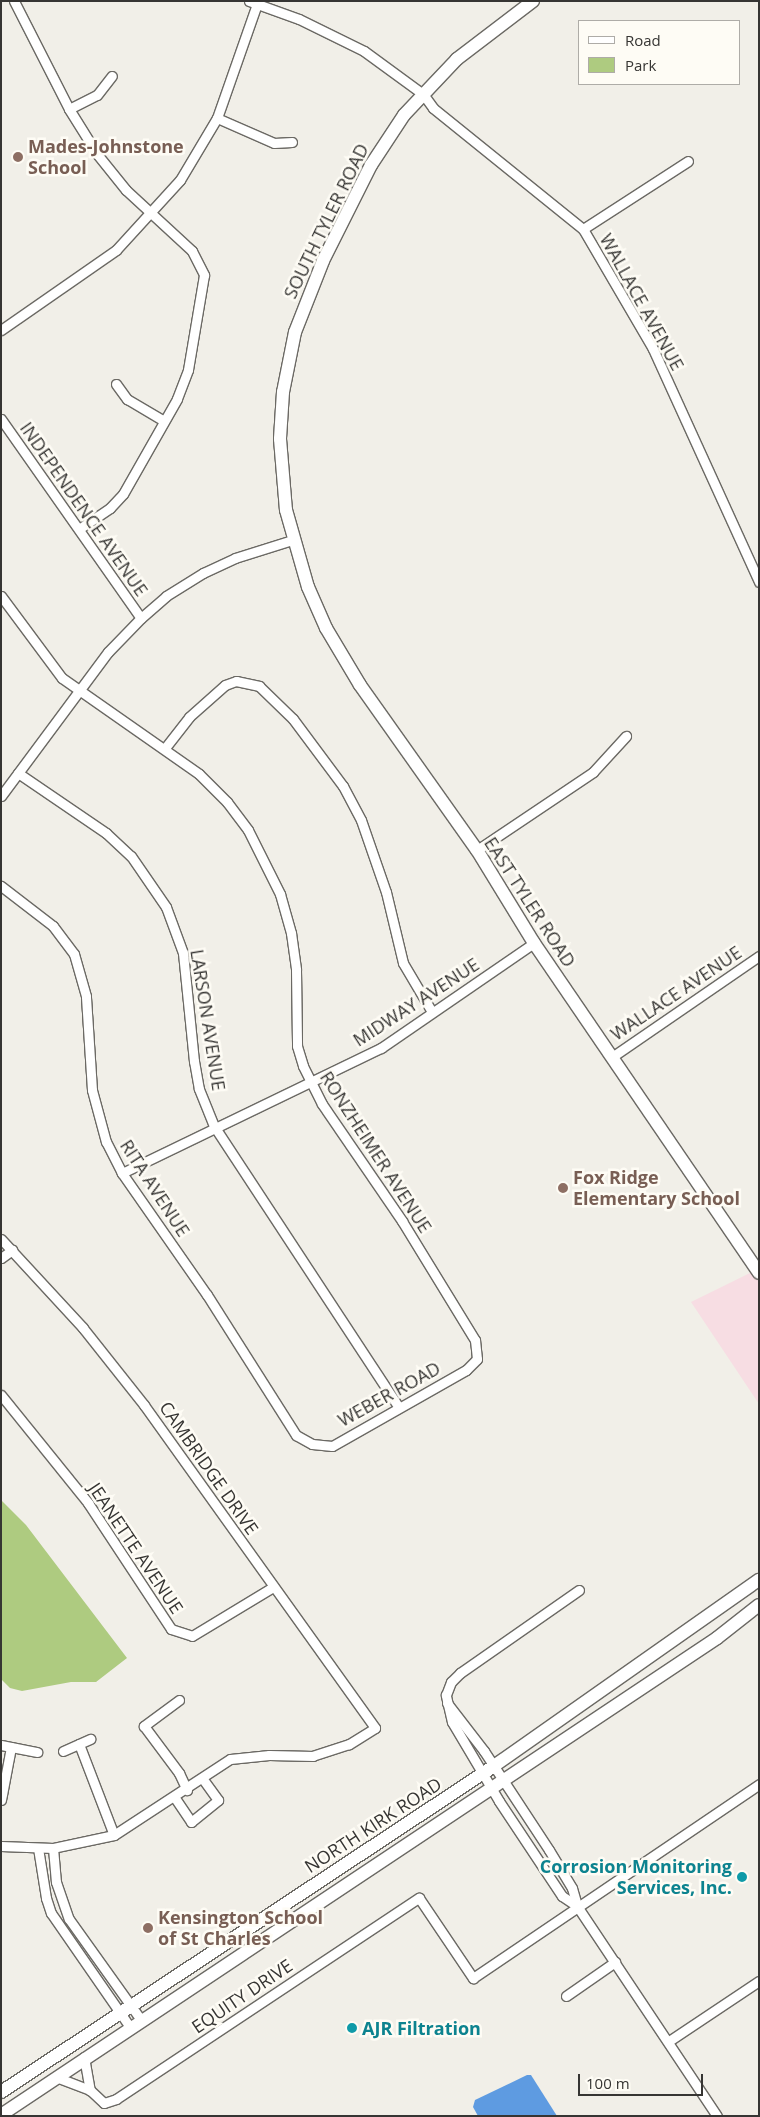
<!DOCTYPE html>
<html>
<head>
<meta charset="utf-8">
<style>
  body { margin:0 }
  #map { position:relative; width:760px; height:2117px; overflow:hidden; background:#f1efe8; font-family:"Open Sans",sans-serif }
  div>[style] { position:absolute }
  .commercial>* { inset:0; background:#f7dde3 }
  .green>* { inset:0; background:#aecb80 }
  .water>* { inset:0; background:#5e9be1 }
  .roads { filter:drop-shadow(1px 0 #6b6964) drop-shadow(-1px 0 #6b6964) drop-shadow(0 1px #6b6964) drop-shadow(0 -1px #6b6964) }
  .street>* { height:9px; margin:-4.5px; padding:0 4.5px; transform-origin:4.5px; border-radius:4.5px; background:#fff }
  .secondary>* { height:12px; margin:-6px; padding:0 6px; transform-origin:6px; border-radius:6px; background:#fff }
  .dots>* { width:14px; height:14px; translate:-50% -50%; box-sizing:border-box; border:2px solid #fefcf5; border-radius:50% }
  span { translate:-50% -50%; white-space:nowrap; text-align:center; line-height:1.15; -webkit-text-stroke:5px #fefcf5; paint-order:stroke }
  .education-label { font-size:18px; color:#785e54; font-weight:700 }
  .left { translate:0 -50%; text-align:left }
  .street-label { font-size:18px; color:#363533 }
  .culture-label { font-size:18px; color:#0d838f; font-weight:700 }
  .right { translate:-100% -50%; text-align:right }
  .frame { position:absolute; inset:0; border:2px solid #363533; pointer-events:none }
  .legend { position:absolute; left:578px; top:20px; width:162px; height:65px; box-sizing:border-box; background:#fefcf5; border:1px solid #aeaca7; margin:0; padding:6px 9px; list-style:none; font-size:15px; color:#363533 }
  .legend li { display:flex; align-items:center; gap:10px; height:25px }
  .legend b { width:25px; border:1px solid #aeaca7 }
  .scale { position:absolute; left:578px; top:2074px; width:125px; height:22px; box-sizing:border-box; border:2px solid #363533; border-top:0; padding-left:6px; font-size:15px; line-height:18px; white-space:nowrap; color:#363533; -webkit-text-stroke:4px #fefcf5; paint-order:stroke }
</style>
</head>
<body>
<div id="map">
  <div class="commercial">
    <i style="clip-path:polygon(752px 1272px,759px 1281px,759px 1404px,691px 1302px)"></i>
  </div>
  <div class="green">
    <i style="clip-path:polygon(1px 1500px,26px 1525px,127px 1658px,96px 1682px,71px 1682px,22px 1691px,10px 1688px,1px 1679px)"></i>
  </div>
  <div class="water">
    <i style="clip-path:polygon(527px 2075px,531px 2075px,557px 2116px,478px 2116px,473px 2107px,475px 2100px)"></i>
  </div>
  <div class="roads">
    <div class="street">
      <i style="left:14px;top:1px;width:121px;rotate:63deg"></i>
      <i style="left:69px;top:109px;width:53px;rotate:58.1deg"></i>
      <i style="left:97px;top:154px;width:46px;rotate:51.1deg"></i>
      <i style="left:126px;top:190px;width:90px;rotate:42.7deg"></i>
      <i style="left:192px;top:251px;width:27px;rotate:63deg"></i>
      <i style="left:204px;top:275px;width:96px;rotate:99.6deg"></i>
      <i style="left:188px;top:370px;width:31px;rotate:111deg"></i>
      <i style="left:177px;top:399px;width:109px;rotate:119.6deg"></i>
      <i style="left:123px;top:494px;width:19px;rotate:133deg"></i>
      <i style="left:110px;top:508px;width:37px;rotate:146deg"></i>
      <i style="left:249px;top:1px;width:53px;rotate:19.8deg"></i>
      <i style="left:299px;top:19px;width:72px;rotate:26.2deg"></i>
      <i style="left:364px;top:51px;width:73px;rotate:36.1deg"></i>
      <i style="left:423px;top:94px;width:17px;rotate:54deg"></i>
      <i style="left:433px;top:108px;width:193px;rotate:38.9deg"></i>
      <i style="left:583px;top:229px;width:139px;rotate:59.7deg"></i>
      <i style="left:653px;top:349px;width:256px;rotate:65.5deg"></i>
      <i style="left:69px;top:109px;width:31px;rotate:-27deg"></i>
      <i style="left:97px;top:95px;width:24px;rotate:-52deg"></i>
      <i style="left:217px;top:118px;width:62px;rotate:23.7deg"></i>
      <i style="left:274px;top:143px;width:18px;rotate:-3deg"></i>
      <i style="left:583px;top:229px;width:125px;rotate:-32.9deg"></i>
      <i style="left:1px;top:330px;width:140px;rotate:-34.8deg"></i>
      <i style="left:116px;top:250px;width:95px;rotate:-47.6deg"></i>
      <i style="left:180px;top:180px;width:72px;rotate:-59.2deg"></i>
      <i style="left:217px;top:118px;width:124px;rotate:-70.7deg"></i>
      <i style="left:116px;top:384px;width:19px;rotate:54deg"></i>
      <i style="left:127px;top:399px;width:43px;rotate:30.7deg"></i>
      <i style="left:1px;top:419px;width:243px;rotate:54.9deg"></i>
      <i style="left:1px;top:596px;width:102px;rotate:53.4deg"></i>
      <i style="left:62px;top:678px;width:167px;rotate:35deg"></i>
      <i style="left:199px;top:774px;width:40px;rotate:45deg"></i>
      <i style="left:227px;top:802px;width:35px;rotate:53deg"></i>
      <i style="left:248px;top:830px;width:72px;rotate:63.4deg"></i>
      <i style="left:280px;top:894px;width:41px;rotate:74.2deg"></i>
      <i style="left:291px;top:933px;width:37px;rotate:82deg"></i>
      <i style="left:296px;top:970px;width:76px;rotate:89.2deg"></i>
      <i style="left:297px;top:1046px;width:21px;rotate:73deg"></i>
      <i style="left:303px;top:1066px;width:42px;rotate:63.4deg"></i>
      <i style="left:322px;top:1104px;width:142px;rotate:55.6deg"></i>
      <i style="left:402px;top:1221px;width:140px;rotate:58.5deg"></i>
      <i style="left:475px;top:1340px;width:19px;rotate:84deg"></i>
      <i style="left:477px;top:1359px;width:16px;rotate:135deg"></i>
      <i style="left:466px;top:1370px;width:154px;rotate:150.4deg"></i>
      <i style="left:332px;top:1446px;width:20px;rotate:-174deg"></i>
      <i style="left:312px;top:1444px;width:18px;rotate:-151deg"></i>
      <i style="left:296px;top:1435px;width:166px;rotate:-122.4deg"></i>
      <i style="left:207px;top:1295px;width:149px;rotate:-124.9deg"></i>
      <i style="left:122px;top:1173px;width:35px;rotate:-117deg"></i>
      <i style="left:106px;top:1142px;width:54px;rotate:-105.1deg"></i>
      <i style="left:92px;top:1090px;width:94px;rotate:-93.7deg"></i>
      <i style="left:86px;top:996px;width:44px;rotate:-105.9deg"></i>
      <i style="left:74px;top:954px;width:35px;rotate:-127deg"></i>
      <i style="left:53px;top:926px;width:66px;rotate:-142.4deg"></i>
      <i style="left:165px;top:748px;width:39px;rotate:-52deg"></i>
      <i style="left:189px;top:717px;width:48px;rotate:-41.6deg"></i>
      <i style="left:225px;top:685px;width:12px;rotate:-20deg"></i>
      <i style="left:236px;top:681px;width:24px;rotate:12deg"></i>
      <i style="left:259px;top:686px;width:47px;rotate:44.1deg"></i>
      <i style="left:293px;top:719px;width:84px;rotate:53.3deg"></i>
      <i style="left:343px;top:786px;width:38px;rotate:62deg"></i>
      <i style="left:361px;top:820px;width:76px;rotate:70.9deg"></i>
      <i style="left:386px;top:892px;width:73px;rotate:76.5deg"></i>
      <i style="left:403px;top:963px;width:57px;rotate:59.4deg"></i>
      <i style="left:18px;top:773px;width:107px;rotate:34.3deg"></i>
      <i style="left:106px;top:833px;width:34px;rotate:43deg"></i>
      <i style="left:131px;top:856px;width:62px;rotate:55.5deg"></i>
      <i style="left:166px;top:907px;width:49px;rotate:69.7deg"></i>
      <i style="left:183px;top:953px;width:109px;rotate:84.2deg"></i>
      <i style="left:194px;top:1061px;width:28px;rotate:80deg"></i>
      <i style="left:199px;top:1089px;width:40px;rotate:68deg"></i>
      <i style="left:214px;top:1126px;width:335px;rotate:56.7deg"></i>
      <i style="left:1px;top:796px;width:179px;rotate:-53.4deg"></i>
      <i style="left:108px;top:652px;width:47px;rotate:-45.9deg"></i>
      <i style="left:141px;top:618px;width:33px;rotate:-41deg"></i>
      <i style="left:166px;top:596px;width:44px;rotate:-31.9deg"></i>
      <i style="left:203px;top:573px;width:35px;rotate:-25deg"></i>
      <i style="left:235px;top:558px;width:60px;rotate:-17.5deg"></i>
      <i style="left:477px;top:850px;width:140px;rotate:-33.9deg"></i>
      <i style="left:593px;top:772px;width:49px;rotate:-47.5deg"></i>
      <i style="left:612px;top:1057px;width:178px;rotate:-34.5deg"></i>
      <i style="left:122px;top:1173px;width:288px;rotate:-25.8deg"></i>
      <i style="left:381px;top:1048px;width:186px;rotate:-34.5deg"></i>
      <i style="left:1px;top:1239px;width:121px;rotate:47.3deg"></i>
      <i style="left:83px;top:1328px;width:98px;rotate:51.6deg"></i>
      <i style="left:144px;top:1405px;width:397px;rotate:54.4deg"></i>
      <i style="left:375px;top:1728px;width:31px;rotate:148deg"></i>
      <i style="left:349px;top:1744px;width:38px;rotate:162deg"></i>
      <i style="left:313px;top:1756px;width:44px;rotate:-178.7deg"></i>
      <i style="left:269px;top:1755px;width:39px;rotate:174deg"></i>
      <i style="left:230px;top:1759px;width:139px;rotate:146.8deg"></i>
      <i style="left:114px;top:1835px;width:62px;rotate:168deg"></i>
      <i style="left:53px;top:1848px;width:52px;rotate:-177.8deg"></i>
      <i style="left:1px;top:1258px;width:14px;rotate:-36deg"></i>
      <i style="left:1px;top:1395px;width:139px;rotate:51.1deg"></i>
      <i style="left:88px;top:1503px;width:151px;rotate:56.6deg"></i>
      <i style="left:171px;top:1629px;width:22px;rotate:18deg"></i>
      <i style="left:192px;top:1636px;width:95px;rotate:-31.2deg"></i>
      <i style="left:179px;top:1700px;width:44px;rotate:143.4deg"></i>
      <i style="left:144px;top:1726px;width:59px;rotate:53.3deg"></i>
      <i style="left:179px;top:1773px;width:19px;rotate:65deg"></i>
      <i style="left:447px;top:1703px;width:61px;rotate:52.4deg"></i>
      <i style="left:484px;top:1751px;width:118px;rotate:56.7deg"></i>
      <i style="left:549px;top:1850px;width:44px;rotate:58.8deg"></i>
      <i style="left:572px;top:1888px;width:19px;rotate:74deg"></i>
      <i style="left:577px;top:1906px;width:252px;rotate:56.3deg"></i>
      <i style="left:79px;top:1744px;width:97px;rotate:69deg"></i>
      <i style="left:1px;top:1745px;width:37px;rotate:11deg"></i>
      <i style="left:63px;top:1751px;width:30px;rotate:-24deg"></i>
      <i style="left:175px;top:1798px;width:29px;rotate:56deg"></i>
      <i style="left:191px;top:1822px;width:35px;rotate:-39deg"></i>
      <i style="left:218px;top:1800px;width:26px;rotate:-126deg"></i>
      <i style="left:1px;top:1800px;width:54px;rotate:-79.3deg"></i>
      <i style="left:38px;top:1848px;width:51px;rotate:80.9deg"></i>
      <i style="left:46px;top:1898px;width:16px;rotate:72deg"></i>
      <i style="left:51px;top:1913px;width:139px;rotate:55.3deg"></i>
      <i style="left:53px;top:1848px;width:34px;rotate:85deg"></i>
      <i style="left:56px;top:1882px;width:39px;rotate:71deg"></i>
      <i style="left:69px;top:1919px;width:124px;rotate:54.5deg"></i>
      <i style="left:577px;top:1906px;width:18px;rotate:-146deg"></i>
      <i style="left:562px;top:1896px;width:114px;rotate:-123.6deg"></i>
      <i style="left:499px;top:1801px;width:92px;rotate:-120.7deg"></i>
      <i style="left:452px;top:1722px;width:28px;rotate:-103deg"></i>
      <i style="left:446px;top:1695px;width:14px;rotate:-69deg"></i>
      <i style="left:451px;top:1682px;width:13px;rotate:-45deg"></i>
      <i style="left:460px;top:1673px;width:145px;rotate:-34.9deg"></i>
      <i style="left:566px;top:1996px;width:60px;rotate:-34.8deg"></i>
      <i style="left:669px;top:2041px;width:108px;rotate:-33.7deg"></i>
      <i style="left:84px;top:2057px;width:34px;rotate:80deg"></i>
      <i style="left:56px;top:2077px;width:36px;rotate:21deg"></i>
      <i style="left:90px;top:2090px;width:19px;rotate:43deg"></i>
      <i style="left:104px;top:2103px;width:13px;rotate:-18deg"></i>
      <i style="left:116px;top:2099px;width:364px;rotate:-33.6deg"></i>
      <i style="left:419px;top:1898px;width:97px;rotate:56deg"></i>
      <i style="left:473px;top:1978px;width:346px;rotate:-34.1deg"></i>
    </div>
    <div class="secondary">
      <i style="left:533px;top:1px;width:96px;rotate:142.7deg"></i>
      <i style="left:457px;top:59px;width:77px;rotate:133.4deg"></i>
      <i style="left:404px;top:115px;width:60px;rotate:123.4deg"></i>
      <i style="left:371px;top:165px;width:107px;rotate:116.6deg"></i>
      <i style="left:323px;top:261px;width:76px;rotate:111.5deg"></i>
      <i style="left:295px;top:332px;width:61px;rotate:101.3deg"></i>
      <i style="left:283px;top:392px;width:47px;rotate:93.7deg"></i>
      <i style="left:280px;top:439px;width:71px;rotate:85.2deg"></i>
      <i style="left:286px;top:510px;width:80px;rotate:74.1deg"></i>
      <i style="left:308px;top:587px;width:45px;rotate:66.3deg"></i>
      <i style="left:326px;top:628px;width:66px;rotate:59.2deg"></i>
      <i style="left:360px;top:685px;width:202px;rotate:54.7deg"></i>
      <i style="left:477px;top:850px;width:109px;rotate:58.5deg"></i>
      <i style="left:534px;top:943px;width:399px;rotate:55.7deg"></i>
      <i style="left:1px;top:2092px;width:591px;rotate:-33.47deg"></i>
      <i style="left:494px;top:1766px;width:324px;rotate:-35.1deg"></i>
      <i style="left:1px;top:2115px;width:860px;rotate:-33.67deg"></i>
      <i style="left:717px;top:1638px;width:53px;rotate:-38.2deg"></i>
    </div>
  </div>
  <div class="dots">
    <i style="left:18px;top:157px;background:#8d6e63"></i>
    <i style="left:563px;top:1188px;background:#8d6e63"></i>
    <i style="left:742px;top:1877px;background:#0f9aa8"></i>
    <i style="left:148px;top:1928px;background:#8d6e63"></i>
    <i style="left:352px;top:2028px;background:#0f9aa8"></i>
  </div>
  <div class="education-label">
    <span class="left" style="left:28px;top:157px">Mades-Johnstone<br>School</span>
    <span class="left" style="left:573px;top:1188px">Fox Ridge<br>Elementary School</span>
    <span class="left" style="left:158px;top:1928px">Kensington School<br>of St Charles</span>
  </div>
  <div class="street-label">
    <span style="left:326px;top:221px;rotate:-64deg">SOUTH TYLER ROAD</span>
    <span style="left:642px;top:302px;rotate:61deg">WALLACE AVENUE</span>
    <span style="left:84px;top:509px;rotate:55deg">INDEPENDENCE AVENUE</span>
    <span style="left:530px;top:902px;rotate:57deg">EAST TYLER ROAD</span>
    <span style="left:676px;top:993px;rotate:-34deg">WALLACE AVENUE</span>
    <span style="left:416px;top:1002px;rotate:-33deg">MIDWAY AVENUE</span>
    <span style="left:208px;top:1020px;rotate:81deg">LARSON AVENUE</span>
    <span style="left:376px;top:1152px;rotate:57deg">RONZHEIMER AVENUE</span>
    <span style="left:155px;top:1188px;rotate:57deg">RITA AVENUE</span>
    <span style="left:389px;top:1394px;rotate:-29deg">WEBER ROAD</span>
    <span style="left:209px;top:1468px;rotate:55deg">CAMBRIDGE DRIVE</span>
    <span style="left:136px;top:1548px;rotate:56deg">JEANETTE AVENUE</span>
    <span style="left:373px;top:1825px;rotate:-33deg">NORTH KIRK ROAD</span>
    <span style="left:242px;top:1996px;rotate:-34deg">EQUITY DRIVE</span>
  </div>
  <div class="culture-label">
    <span class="right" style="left:732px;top:1877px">Corrosion Monitoring<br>Services, Inc.</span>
    <span class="left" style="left:362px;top:2028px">AJR Filtration</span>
  </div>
  <div class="frame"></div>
  <ul class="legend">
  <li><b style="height:6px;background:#fff"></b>Road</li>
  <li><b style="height:14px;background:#aecb80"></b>Park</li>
  </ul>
  <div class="scale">100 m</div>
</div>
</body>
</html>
